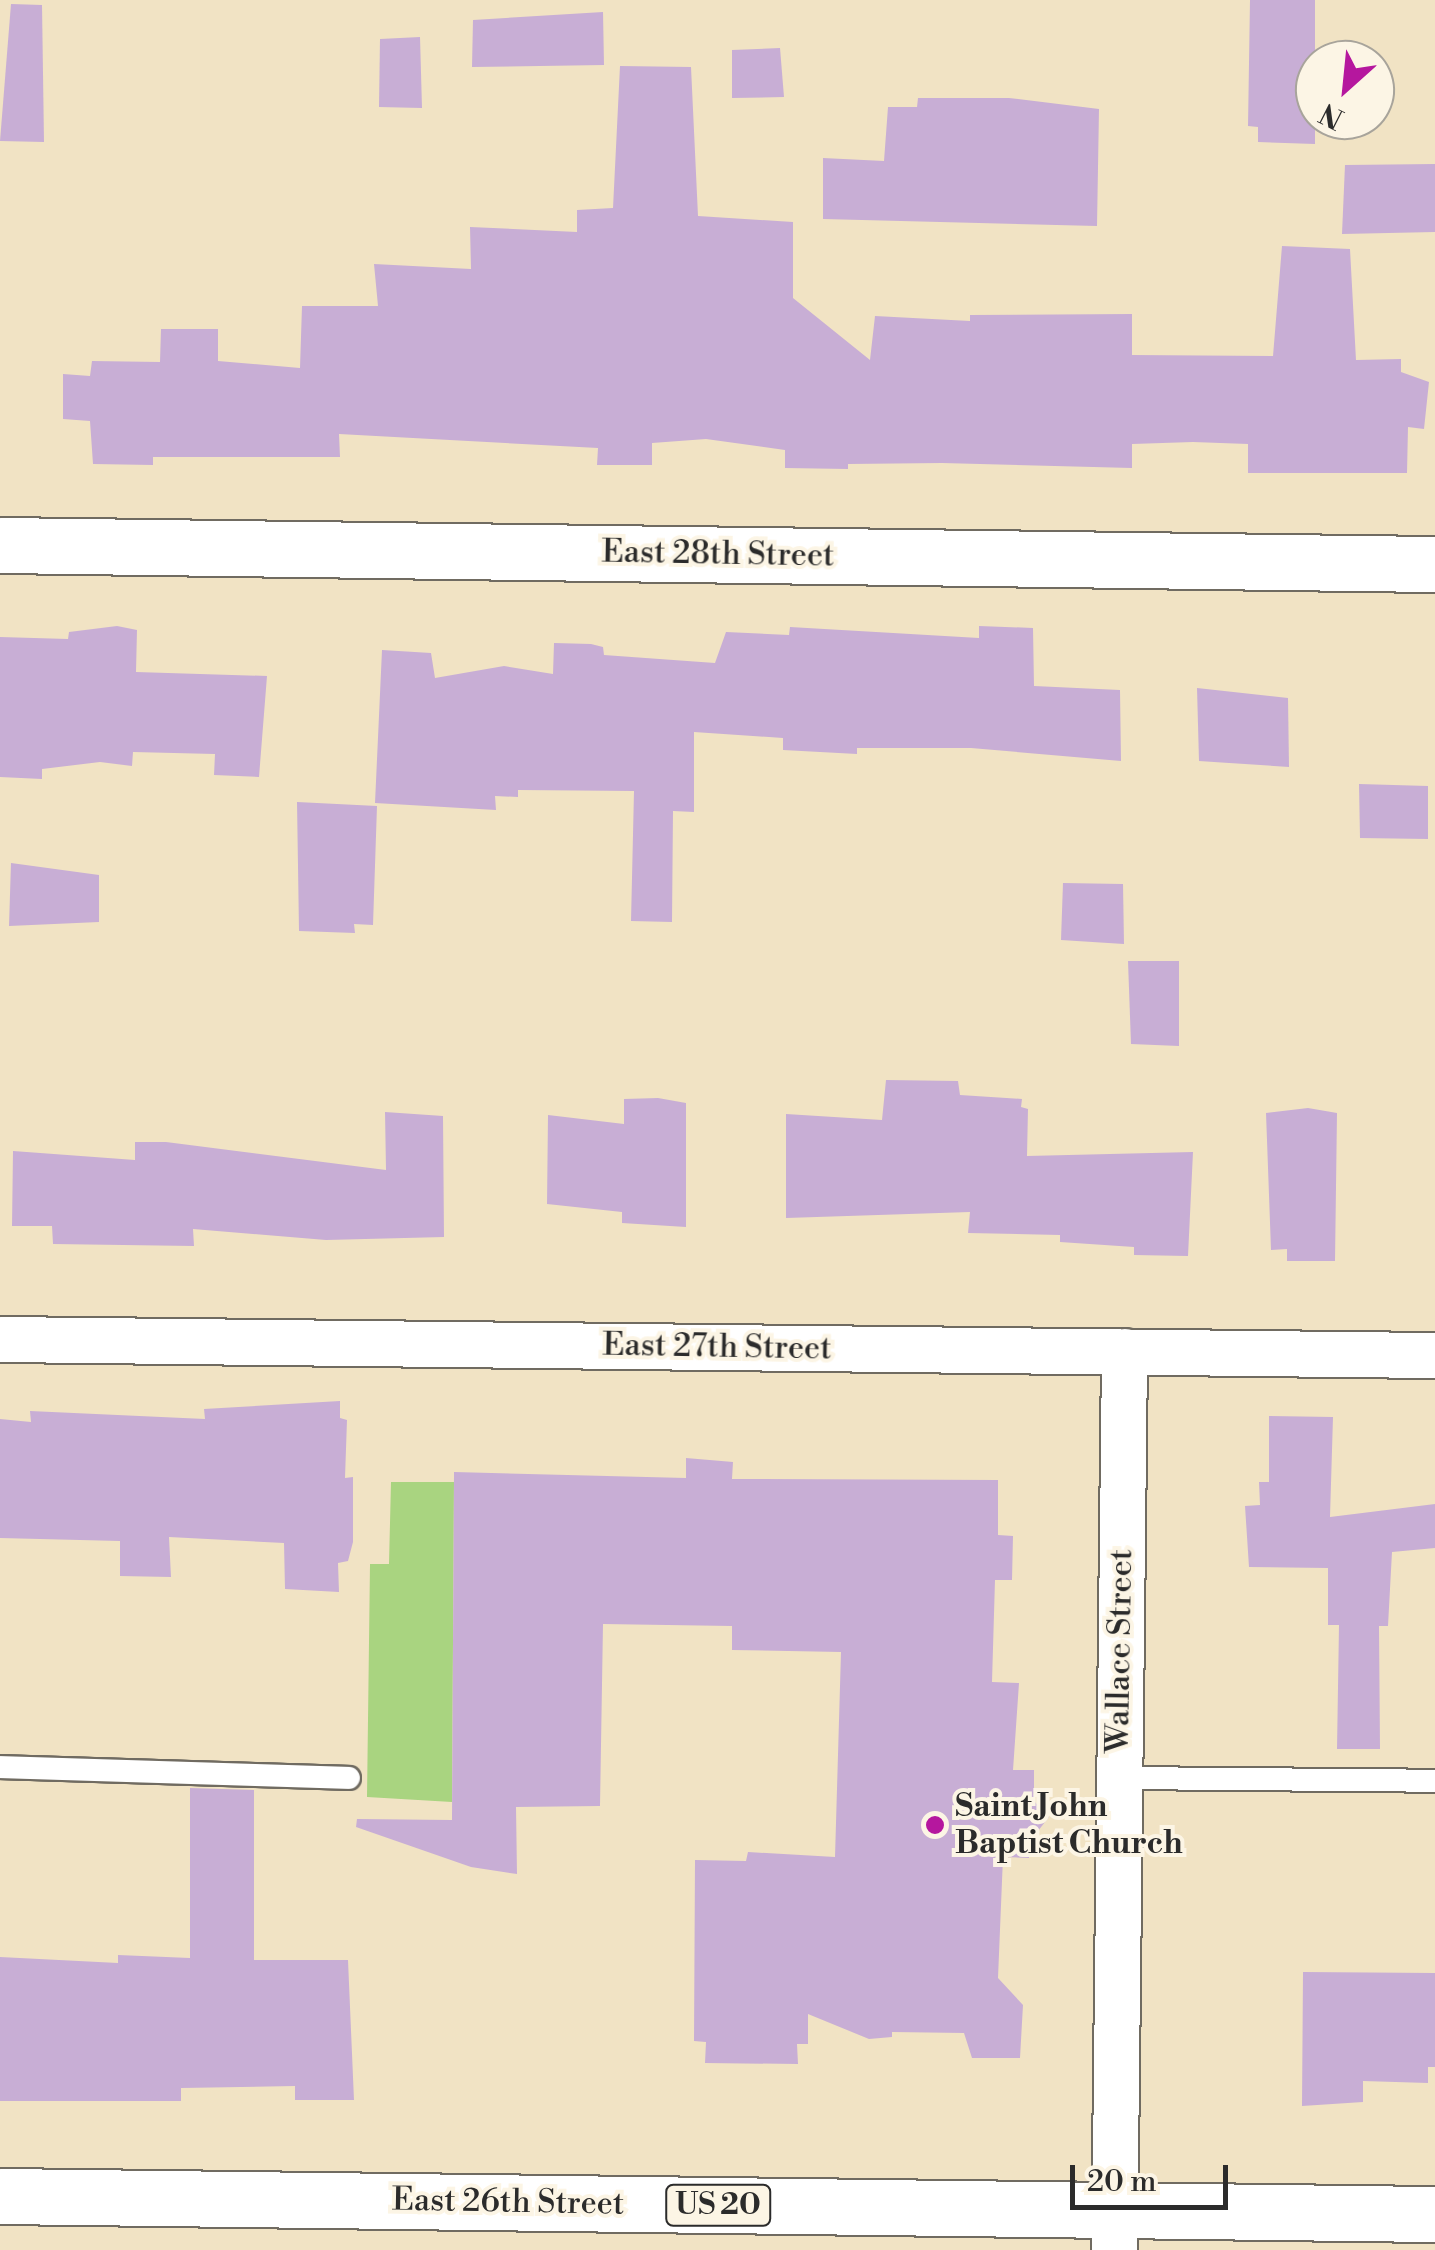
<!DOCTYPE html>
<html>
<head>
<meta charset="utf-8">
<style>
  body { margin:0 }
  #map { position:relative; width:1435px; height:2250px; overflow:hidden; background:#f1e3c4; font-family:"Libre Bodoni",serif }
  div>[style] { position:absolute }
  .green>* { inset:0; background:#a9d480 }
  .building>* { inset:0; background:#c8aed5 }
  .roads { filter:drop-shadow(2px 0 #706b61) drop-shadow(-2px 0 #706b61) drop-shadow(0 2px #706b61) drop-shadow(0 -2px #706b61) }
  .lane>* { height:22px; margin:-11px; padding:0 11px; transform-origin:11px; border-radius:11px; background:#fff }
  .street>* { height:45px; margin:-22.5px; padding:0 22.5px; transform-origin:22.5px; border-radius:22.5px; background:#fff }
  .secondary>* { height:55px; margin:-27.5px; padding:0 27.5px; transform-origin:27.5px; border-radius:27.5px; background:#fff }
  .primary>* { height:55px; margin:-27.5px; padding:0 27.5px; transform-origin:27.5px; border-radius:27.5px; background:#fff }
  .dots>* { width:28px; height:28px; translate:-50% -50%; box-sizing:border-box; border:5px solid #fcf5e5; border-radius:50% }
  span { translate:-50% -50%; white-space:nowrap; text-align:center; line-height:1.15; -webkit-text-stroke:8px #fcf5e5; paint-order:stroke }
  .shield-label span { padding:2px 8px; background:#fcf5e5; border:2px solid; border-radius:8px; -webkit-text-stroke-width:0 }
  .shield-label { font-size:30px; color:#2b2b2b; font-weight:700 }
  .street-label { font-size:32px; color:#2b2b2b }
  .poi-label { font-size:32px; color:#2b2b2b; font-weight:700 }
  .left { translate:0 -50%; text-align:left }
  .north { position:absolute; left:1295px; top:40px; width:100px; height:100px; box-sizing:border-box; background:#fcf5e5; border:2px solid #a8a49b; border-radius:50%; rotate:207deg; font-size:28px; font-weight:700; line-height:40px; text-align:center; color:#2b2b2b }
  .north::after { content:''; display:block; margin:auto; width:35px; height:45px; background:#b5179e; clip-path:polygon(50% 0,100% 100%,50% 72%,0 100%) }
  .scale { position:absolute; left:1070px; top:2165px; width:158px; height:45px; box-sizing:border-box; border:5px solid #2b2b2b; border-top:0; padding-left:12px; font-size:30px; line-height:35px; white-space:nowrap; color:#2b2b2b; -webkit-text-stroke:8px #fcf5e5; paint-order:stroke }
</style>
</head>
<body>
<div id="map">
  <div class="green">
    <i style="clip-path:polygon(391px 1482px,454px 1482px,452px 1802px,367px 1797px,370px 1564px,389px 1564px)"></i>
  </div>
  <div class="building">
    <i style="clip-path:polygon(1250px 0,1315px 0,1315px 144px,1258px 142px,1258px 127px,1248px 126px)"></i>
    <i style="clip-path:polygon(11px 4px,42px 5px,44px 142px,0 141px)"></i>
    <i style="clip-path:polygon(603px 12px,604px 65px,472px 67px,473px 20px)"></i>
    <i style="clip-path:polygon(420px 37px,422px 108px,379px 107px,380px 39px)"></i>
    <i style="clip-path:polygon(780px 48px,784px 97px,732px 98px,732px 50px)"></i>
    <i style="clip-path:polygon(620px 66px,691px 67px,698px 216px,793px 222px,793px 298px,870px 360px,875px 316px,970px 321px,970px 315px,1132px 314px,1132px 355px,1273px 356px,1282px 246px,1350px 249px,1356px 360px,1401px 359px,1401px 372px,1429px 382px,1424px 429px,1408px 427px,1407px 473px,1248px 473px,1248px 444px,1193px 442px,1132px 444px,1132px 468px,942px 463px,848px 464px,848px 469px,785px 468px,785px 450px,706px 439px,652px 443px,652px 465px,597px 465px,598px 448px,339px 434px,340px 457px,153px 457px,153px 465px,93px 464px,90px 421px,63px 419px,63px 374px,90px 376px,92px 361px,160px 362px,161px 329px,218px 329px,218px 361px,300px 368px,302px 306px,378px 306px,374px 264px,471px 269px,470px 227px,577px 232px,577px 210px,613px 208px)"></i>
    <i style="clip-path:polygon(918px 98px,1009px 98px,1099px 109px,1097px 226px,823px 219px,823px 158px,884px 161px,888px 107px,917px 107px)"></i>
    <i style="clip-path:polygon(1435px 164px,1435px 232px,1342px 234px,1345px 165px)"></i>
    <i style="clip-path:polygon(117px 626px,137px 630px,136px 672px,267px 676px,259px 777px,214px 775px,215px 754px,133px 752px,132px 766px,100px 762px,42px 769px,42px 779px,0 777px,0 637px,68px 639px,69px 632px)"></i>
    <i style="clip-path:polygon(979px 626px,1033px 628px,1034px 686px,1120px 690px,1121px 761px,971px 748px,857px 748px,857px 754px,783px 750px,783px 738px,694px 732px,694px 812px,673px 811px,672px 922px,631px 921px,634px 791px,518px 790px,518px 797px,495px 796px,496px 810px,375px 803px,382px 650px,431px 653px,435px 678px,504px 666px,553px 674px,554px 643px,591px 644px,603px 647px,604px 655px,715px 663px,726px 632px,789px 635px,790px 627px,979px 638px)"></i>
    <i style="clip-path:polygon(1197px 688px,1288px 698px,1289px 767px,1199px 761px)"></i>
    <i style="clip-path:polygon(1359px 784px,1428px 786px,1428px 839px,1360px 838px)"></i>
    <i style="clip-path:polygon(297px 802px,377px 806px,373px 925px,354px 924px,355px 933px,299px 931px)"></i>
    <i style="clip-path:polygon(11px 863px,99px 875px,99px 922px,9px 926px)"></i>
    <i style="clip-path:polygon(1063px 883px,1123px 884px,1124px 944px,1061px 940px)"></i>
    <i style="clip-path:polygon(1128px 961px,1179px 961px,1179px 1046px,1131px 1044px)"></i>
    <i style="clip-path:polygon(886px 1080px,958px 1081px,960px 1095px,1022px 1099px,1021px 1107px,1028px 1109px,1027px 1156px,1193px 1152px,1188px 1256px,1134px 1255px,1134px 1247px,1060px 1242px,1060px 1235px,968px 1233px,970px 1212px,786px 1218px,786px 1114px,882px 1120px)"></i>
    <i style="clip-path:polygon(658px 1098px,686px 1103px,686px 1227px,622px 1223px,622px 1212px,547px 1204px,548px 1115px,624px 1124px,624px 1099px)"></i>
    <i style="clip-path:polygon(1308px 1108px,1337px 1113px,1335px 1261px,1287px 1261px,1287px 1249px,1271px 1250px,1266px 1113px)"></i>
    <i style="clip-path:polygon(385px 1112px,443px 1116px,444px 1237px,326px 1240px,193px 1229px,194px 1246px,53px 1244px,52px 1226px,12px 1226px,13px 1151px,135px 1160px,135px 1142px,166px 1142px,386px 1170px)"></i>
    <i style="clip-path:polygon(340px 1401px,340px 1418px,347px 1420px,345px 1478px,353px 1477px,353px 1542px,348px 1561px,338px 1563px,339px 1592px,285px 1589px,284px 1543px,169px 1537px,171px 1577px,120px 1576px,120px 1541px,0 1538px,0 1419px,31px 1422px,30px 1411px,205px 1419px,204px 1409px)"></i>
    <i style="clip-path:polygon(1269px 1416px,1333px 1417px,1330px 1517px,1435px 1504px,1435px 1548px,1392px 1552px,1388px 1626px,1379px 1626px,1380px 1749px,1337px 1749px,1339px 1625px,1328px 1625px,1328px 1568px,1249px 1567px,1245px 1506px,1260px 1505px,1259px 1482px,1269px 1482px)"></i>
    <i style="clip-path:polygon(686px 1458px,733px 1462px,732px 1479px,998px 1480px,998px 1535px,1013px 1536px,1012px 1580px,995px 1580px,992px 1682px,1019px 1683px,1013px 1770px,1034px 1770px,1034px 1801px,1049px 1817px,1030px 1841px,1029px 1858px,1003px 1857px,998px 1978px,1023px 2005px,1020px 2058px,972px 2058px,964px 2033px,892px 2032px,892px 2037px,869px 2039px,808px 2014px,808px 2044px,797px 2044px,798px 2064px,705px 2063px,706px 2042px,694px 2041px,695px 1860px,746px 1861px,748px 1852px,835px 1857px,841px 1652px,732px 1650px,732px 1626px,603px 1624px,600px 1806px,516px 1807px,517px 1874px,471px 1867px,356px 1827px,357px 1819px,452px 1820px,454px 1472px,686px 1478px)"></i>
    <i style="clip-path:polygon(190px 1788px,254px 1790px,254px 1960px,348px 1960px,354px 2100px,295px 2100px,295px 2086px,181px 2088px,181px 2101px,0 2101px,0 1957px,118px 1963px,118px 1955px,190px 1958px)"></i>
    <i style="clip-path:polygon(1303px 1972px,1435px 1973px,1435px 2067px,1428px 2067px,1428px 2083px,1363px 2081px,1363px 2102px,1302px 2106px)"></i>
  </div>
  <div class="roads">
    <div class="lane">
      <i style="left:0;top:1767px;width:349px;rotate:1.8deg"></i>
      <i style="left:1119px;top:1778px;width:316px;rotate:0.5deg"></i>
    </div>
    <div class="street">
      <i style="left:0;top:1339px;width:1435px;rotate:0.64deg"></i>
      <i style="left:1114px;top:2250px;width:899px;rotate:-89.36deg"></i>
    </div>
    <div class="secondary">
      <i style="left:0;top:545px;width:1435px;rotate:0.76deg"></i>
    </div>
    <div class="primary">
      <i style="left:0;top:2196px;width:1435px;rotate:0.72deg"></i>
    </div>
  </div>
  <div class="dots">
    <i style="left:935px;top:1825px;background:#b5179e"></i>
  </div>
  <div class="shield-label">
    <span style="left:718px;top:2205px">US 20</span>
  </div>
  <div class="street-label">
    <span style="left:718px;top:554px;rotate:1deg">East 28th Street</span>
    <span style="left:717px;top:1347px;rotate:1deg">East 27th Street</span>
    <span style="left:1120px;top:1651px;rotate:-89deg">Wallace Street</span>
    <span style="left:508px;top:2202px;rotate:1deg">East 26th Street</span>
  </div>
  <div class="poi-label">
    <span class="left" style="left:955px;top:1825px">Saint John<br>Baptist Church</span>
  </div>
  <div class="north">N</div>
  <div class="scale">20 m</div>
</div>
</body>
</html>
